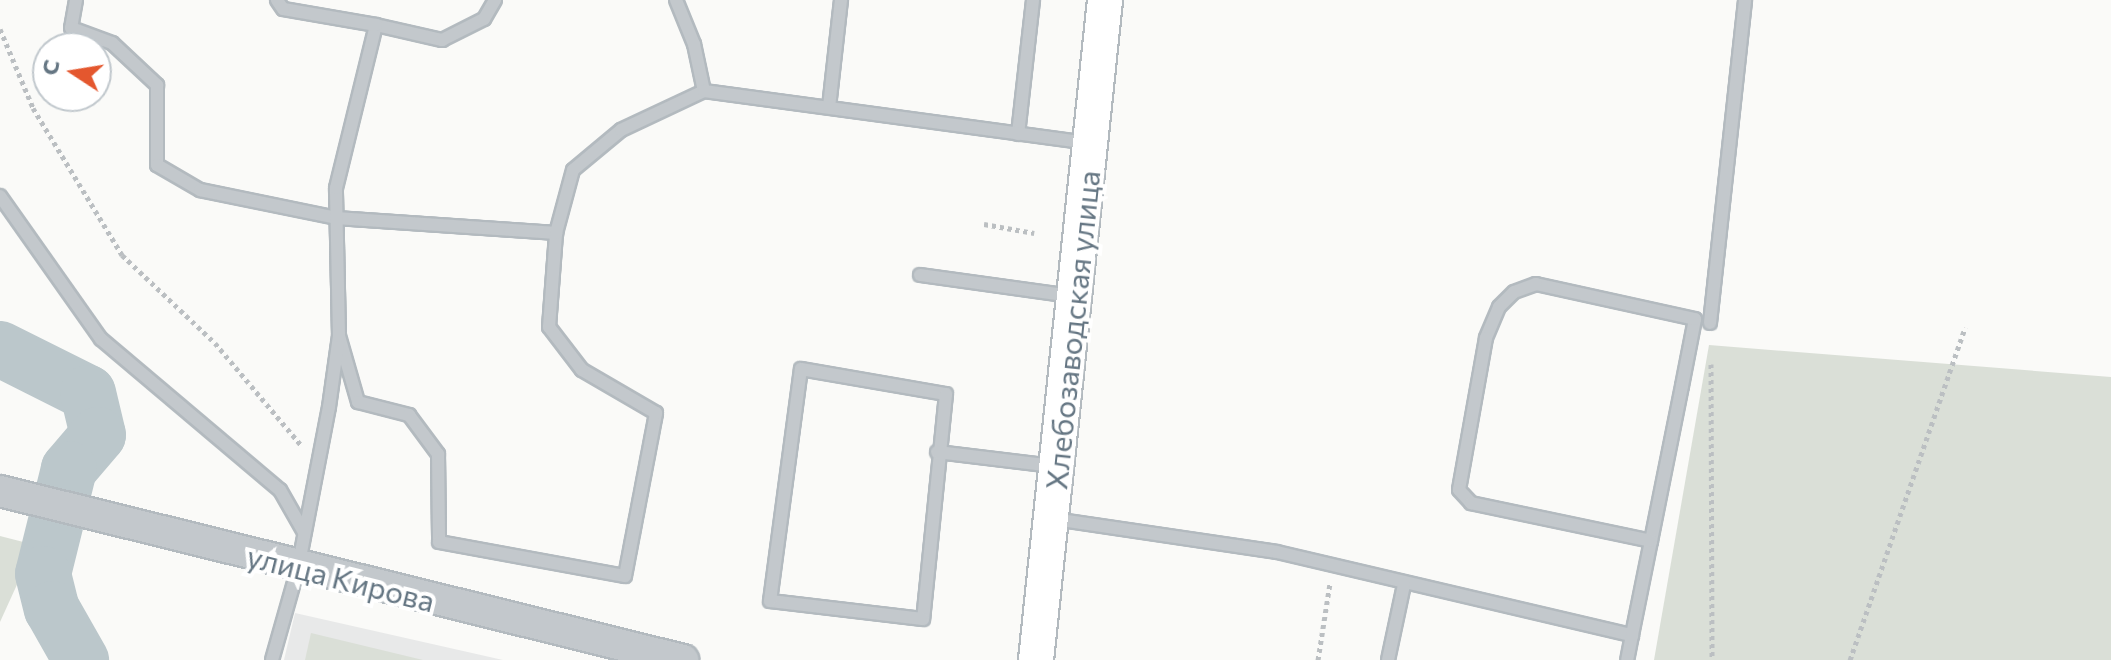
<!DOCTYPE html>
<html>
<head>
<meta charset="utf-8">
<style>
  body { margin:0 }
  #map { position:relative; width:2111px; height:660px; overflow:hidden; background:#fafaf8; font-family:Commissioner,sans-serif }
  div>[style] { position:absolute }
  .built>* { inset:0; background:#e8e9e9 }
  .green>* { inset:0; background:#dadfd7 }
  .river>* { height:56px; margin:-28px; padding:0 28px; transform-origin:28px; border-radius:28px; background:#bbc7cb }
  .path>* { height:5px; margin-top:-2.5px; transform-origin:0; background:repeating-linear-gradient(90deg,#bbbfc2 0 4px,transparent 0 8px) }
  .roads { filter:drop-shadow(2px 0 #b3babf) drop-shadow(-2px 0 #b3babf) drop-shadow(0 2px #b3babf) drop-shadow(0 -2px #b3babf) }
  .service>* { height:12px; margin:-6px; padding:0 6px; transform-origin:6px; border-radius:6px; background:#c3c8cc }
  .tertiary>* { height:30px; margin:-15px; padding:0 15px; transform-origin:15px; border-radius:15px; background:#c3c8cc }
  .secondary>* { height:34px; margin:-17px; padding:0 17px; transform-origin:17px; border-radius:17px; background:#fff }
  span { translate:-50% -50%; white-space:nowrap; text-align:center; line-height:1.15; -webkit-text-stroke:8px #fff; paint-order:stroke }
  .street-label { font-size:30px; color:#657683 }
  .north { position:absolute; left:32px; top:32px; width:80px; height:80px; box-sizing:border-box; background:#fff; border:2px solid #c1c8cd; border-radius:50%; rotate:282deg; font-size:22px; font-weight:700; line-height:32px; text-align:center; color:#657683 }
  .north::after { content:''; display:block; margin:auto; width:28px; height:36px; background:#e4572e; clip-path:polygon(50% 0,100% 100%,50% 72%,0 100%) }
</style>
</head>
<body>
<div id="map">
  <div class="built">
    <i style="clip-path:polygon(295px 613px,503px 660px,284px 660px)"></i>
  </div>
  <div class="green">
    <i style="clip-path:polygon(1709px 345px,2111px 377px,2111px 660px,1654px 660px)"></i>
    <i style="clip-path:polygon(0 536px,35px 545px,0 622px)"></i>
    <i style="clip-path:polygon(311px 633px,423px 660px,305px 660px)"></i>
  </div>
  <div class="river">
    <i style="left:0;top:349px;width:98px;rotate:26.6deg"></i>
    <i style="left:88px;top:393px;width:43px;rotate:76.6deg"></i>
    <i style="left:98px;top:435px;width:45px;rotate:130.5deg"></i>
    <i style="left:69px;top:469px;width:108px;rotate:103.9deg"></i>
    <i style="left:43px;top:574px;width:36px;rotate:76deg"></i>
    <i style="left:52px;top:609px;width:59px;rotate:60.4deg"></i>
  </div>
  <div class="path">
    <i style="left:0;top:29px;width:86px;rotate:67.3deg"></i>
    <i style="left:33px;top:108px;width:172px;rotate:58.8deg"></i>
    <i style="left:122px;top:255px;width:128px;rotate:43.4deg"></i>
    <i style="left:215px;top:343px;width:133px;rotate:49.9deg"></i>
    <i style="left:984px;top:224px;width:51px;rotate:10.2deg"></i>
    <i style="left:1711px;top:364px;width:296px;rotate:89.8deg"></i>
    <i style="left:1318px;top:660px;width:78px;rotate:-81.1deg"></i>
    <i style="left:1850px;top:660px;width:352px;rotate:-70.9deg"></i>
  </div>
  <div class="roads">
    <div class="service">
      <i style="left:76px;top:0;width:28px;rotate:100deg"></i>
      <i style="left:71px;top:28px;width:44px;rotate:20.1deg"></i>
      <i style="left:112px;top:43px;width:62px;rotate:43deg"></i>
      <i style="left:157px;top:85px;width:80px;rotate:90deg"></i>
      <i style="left:157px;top:165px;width:50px;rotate:30.2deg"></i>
      <i style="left:200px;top:190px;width:139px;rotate:11.6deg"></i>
      <i style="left:336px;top:218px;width:221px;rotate:3.9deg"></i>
      <i style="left:676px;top:0;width:48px;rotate:67.8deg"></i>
      <i style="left:694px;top:44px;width:48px;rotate:78deg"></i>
      <i style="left:376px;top:25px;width:68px;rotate:12.8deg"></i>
      <i style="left:442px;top:40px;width:47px;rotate:-26.6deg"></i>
      <i style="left:484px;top:19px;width:22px;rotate:-60deg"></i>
      <i style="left:829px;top:107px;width:108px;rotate:-83.6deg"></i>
      <i style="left:1018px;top:134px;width:135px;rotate:-83.6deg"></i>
      <i style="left:0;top:196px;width:175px;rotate:54.8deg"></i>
      <i style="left:101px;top:339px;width:234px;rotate:40.2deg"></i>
      <i style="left:280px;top:490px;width:48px;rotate:60.3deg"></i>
      <i style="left:920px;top:275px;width:152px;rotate:7.9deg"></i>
      <i style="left:1710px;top:323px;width:325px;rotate:-83.8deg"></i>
      <i style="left:339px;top:336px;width:69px;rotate:73.9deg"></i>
      <i style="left:358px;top:402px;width:53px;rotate:14.3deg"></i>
      <i style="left:409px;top:415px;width:49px;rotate:53.4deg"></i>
      <i style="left:438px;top:454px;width:88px;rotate:89.3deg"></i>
      <i style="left:439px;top:542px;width:189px;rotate:10.4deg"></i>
      <i style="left:625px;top:576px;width:166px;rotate:-79.2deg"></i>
      <i style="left:656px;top:413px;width:86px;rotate:-149.8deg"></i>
      <i style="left:582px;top:370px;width:54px;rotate:-127.5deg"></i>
      <i style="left:549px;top:327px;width:94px;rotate:-85.7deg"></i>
      <i style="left:556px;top:233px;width:65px;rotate:-74.9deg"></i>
      <i style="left:573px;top:170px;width:62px;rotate:-39.8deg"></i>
      <i style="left:621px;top:130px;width:92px;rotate:-25.2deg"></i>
      <i style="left:704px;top:91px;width:387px;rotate:7.7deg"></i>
      <i style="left:801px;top:369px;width:147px;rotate:9.8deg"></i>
      <i style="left:946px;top:394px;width:226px;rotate:95.8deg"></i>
      <i style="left:923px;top:619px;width:154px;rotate:-173.3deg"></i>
      <i style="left:770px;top:601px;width:234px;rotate:-82.4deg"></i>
      <i style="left:937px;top:452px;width:117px;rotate:6.9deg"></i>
      <i style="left:1054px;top:519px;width:225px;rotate:8.4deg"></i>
      <i style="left:1277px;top:552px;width:365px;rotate:13.2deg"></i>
      <i style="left:1632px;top:635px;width:25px;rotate:101deg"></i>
      <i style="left:1632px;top:635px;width:96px;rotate:-78.6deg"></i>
      <i style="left:1651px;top:541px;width:158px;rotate:-78.7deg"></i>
      <i style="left:1682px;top:386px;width:68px;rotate:-79deg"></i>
      <i style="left:1695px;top:319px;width:163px;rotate:-167.6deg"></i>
      <i style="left:1536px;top:284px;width:23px;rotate:160deg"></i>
      <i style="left:1514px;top:292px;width:21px;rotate:135deg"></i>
      <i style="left:1499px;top:307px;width:34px;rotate:113deg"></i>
      <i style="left:1486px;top:338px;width:154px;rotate:100.1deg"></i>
      <i style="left:1459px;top:490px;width:18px;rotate:47deg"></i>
      <i style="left:1471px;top:503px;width:184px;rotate:11.9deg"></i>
      <i style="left:272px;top:660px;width:96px;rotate:-74.2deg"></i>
      <i style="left:298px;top:568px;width:164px;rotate:-79.1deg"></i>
      <i style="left:329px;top:407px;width:72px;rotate:-82deg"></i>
      <i style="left:339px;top:336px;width:148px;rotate:-91.2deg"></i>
      <i style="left:336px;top:188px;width:168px;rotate:-76.2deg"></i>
      <i style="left:376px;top:25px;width:94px;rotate:-170.2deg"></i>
      <i style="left:283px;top:9px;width:11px;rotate:-124deg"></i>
      <i style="left:1388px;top:660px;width:77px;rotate:-78deg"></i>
    </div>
    <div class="tertiary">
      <i style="left:0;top:491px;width:704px;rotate:13.9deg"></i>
    </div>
    <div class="secondary">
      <i style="left:1036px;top:660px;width:664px;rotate:-84.03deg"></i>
    </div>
  </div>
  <div class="street-label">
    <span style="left:1072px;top:330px;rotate:-84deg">Хлебозаводская улица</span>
    <span style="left:341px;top:578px;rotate:14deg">улица Кирова</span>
  </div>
  <div class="north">С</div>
</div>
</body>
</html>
